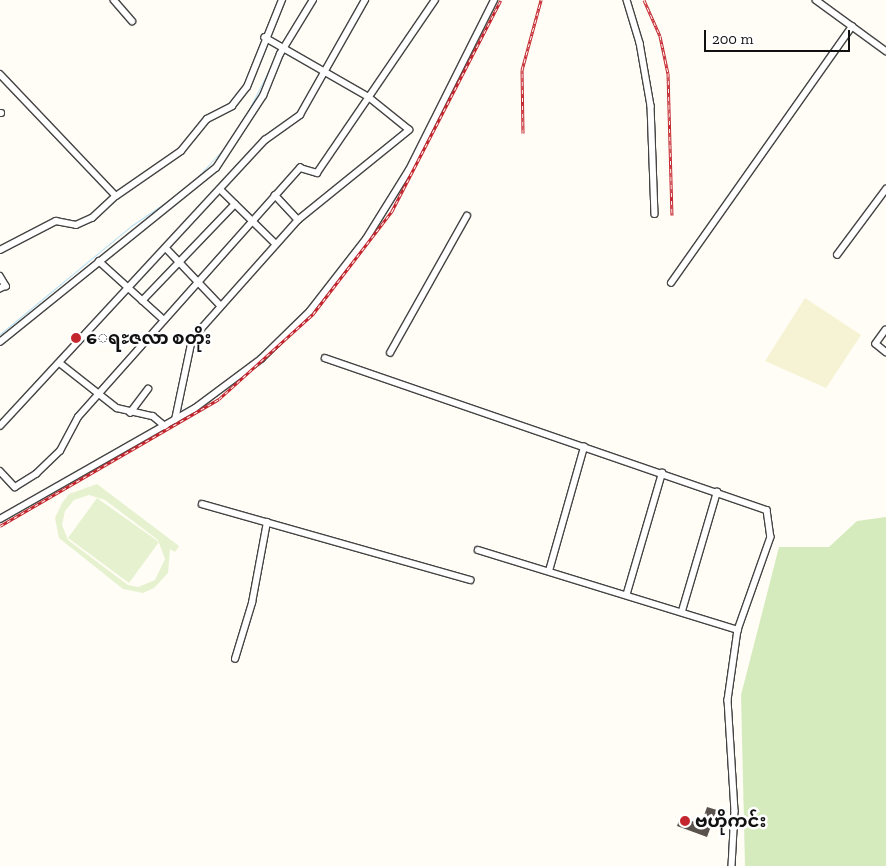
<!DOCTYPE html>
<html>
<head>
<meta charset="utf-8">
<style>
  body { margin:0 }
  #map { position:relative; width:886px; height:866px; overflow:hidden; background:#fffdf5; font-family:"Zilla Slab","Noto Sans Myanmar",serif }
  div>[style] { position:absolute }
  .farmland>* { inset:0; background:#f6f3d4 }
  .green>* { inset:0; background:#d5ebbd }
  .pitch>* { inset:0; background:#e6f2cf }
  .stream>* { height:1px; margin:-0.5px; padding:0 0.5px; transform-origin:0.5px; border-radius:0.5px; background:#b9e0f7 }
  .building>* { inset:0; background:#5a524d }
  .roads { filter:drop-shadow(1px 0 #444) drop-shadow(-1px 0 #444) drop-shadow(0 1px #444) drop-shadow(0 -1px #444) }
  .street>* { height:5.5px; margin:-2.75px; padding:0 2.75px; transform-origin:2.75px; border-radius:2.75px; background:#fff }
  .rail>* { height:3px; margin-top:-1.5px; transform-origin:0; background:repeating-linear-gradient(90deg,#fff 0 4px,#c4262e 0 8px); box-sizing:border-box; border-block:1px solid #c4262e }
  .dots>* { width:14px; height:14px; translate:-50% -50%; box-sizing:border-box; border:2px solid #fff; border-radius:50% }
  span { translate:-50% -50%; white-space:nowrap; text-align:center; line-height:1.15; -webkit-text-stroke:5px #fff; paint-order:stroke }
  .poi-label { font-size:18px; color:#111; font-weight:700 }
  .left { translate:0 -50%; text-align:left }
  .scale { position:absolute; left:704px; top:30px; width:146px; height:22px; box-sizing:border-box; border:2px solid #111; border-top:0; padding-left:6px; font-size:15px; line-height:18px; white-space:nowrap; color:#111; -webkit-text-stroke:4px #fff; paint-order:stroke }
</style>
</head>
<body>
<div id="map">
  <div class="farmland">
    <i style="clip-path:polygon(805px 298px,861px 335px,826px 388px,765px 361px)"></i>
  </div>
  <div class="green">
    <i style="clip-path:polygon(886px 517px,886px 866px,745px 866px,741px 695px,779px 547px,829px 547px,857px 521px)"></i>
  </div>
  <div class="pitch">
    <i style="clip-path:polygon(evenodd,97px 484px,179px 546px,175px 552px,170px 549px,168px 573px,154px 588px,143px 593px,123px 589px,59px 538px,55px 518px,62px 503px,69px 494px,97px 484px,89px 495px,105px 500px,158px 540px,165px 559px,155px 580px,138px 587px,128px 585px,68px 540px,62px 525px,65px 511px,74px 500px,89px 495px)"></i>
    <i style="clip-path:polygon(97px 498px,159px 542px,129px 583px,68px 538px)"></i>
  </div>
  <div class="stream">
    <i style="left:243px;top:121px;width:75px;rotate:-63.1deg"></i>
    <i style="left:189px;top:186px;width:59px;rotate:-47.1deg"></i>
    <i style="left:0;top:334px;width:170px;rotate:-39.5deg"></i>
    <i style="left:131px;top:226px;width:64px;rotate:-34.2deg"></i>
  </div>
  <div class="building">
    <i style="clip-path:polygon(707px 807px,717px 810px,707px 837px,677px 826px,680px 817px,701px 824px)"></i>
  </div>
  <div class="roads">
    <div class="street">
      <i style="left:114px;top:0;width:28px;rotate:49deg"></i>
      <i style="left:627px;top:0;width:45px;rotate:73.2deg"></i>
      <i style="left:640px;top:43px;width:64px;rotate:80.1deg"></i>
      <i style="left:651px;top:106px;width:108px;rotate:87.9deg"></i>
      <i style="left:816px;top:0;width:87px;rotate:36.1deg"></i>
      <i style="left:0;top:74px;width:168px;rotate:46.4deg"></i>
      <i style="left:0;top:113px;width:1px"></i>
      <i style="left:221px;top:190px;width:77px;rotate:44.5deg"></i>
      <i style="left:275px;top:195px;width:34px;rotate:47deg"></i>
      <i style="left:166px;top:248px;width:79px;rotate:46.5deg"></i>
      <i style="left:0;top:250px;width:63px;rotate:-27.4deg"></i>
      <i style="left:56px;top:221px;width:20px;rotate:11deg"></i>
      <i style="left:76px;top:225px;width:17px;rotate:-24deg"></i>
      <i style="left:92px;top:218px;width:33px;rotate:-43deg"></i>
      <i style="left:116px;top:196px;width:79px;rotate:-34.7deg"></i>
      <i style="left:181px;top:151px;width:41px;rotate:-50.9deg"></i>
      <i style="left:207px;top:119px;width:28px;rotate:-27deg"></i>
      <i style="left:232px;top:106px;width:24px;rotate:-52deg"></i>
      <i style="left:247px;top:87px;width:94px;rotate:-68.1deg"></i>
      <i style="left:837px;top:255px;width:82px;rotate:-53.4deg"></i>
      <i style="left:99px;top:261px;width:86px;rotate:42.2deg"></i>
      <i style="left:0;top:276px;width:12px;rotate:59deg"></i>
      <i style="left:6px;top:286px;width:7px;rotate:153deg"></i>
      <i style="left:671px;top:283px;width:314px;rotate:-54.8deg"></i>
      <i style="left:142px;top:301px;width:134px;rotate:-46.2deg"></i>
      <i style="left:886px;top:330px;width:17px;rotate:126deg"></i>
      <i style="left:876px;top:344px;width:13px;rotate:39deg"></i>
      <i style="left:0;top:342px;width:277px;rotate:-38.9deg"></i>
      <i style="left:216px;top:168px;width:86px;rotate:-56.9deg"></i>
      <i style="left:263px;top:96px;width:45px;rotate:-68deg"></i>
      <i style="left:280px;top:54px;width:63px;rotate:-58.6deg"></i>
      <i style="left:390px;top:353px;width:157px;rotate:-60.7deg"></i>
      <i style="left:325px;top:358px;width:467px;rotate:19deg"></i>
      <i style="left:767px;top:510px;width:27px;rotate:82deg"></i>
      <i style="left:771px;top:537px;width:99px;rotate:109.5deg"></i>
      <i style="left:738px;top:630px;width:71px;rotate:98.1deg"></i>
      <i style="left:728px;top:700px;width:111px;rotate:86.4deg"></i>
      <i style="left:735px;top:811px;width:55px;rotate:93.1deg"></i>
      <i style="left:61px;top:364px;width:71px;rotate:38.2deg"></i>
      <i style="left:117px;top:408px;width:37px;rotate:13deg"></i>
      <i style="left:153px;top:416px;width:16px;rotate:40deg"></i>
      <i style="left:130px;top:413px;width:30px;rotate:-53deg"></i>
      <i style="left:175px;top:420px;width:83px;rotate:-78.1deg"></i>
      <i style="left:192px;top:339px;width:159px;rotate:-48.3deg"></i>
      <i style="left:298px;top:220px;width:143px;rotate:-39deg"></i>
      <i style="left:409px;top:130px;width:53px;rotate:-141.2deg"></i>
      <i style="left:368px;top:97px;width:119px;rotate:-150.2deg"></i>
      <i style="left:0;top:426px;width:390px;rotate:-47.2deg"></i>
      <i style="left:265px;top:140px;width:43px;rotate:-35.5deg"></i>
      <i style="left:300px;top:115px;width:132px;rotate:-60.5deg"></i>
      <i style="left:0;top:471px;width:22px;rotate:47deg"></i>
      <i style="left:15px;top:487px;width:25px;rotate:-32deg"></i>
      <i style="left:36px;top:474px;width:33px;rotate:-44deg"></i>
      <i style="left:60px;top:451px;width:38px;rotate:-62deg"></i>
      <i style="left:78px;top:417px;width:334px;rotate:-48.3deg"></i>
      <i style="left:300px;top:168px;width:18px;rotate:16deg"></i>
      <i style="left:317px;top:173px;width:209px;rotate:-55.7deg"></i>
      <i style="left:202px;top:504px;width:279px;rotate:15.8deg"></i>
      <i style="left:0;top:519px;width:223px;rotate:-29.6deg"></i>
      <i style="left:194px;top:409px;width:84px;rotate:-36.7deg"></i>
      <i style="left:261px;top:359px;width:69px;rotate:-44.4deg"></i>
      <i style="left:310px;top:311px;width:91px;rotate:-52.1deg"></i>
      <i style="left:366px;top:239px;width:81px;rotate:-58.1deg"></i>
      <i style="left:409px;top:170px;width:190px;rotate:-63.4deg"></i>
      <i style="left:478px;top:550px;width:272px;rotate:17.1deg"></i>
      <i style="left:549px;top:571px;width:129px;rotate:-74.2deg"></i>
      <i style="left:627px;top:593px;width:125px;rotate:-73.7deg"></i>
      <i style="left:682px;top:611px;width:124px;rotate:-73.6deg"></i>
      <i style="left:235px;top:659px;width:59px;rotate:-73.1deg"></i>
      <i style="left:252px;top:603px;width:82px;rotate:-79.5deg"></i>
    </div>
  </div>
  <div class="rail">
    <i style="left:644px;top:0;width:39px;rotate:66deg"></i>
    <i style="left:660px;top:36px;width:38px;rotate:78deg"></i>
    <i style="left:668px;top:73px;width:142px;rotate:88.4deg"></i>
    <i style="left:523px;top:133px;width:63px;rotate:-90.9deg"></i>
    <i style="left:522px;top:70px;width:73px;rotate:-74.8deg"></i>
    <i style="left:0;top:526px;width:253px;rotate:-30.1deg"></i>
    <i style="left:219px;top:399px;width:127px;rotate:-42.1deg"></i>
    <i style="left:313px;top:314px;width:130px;rotate:-52.5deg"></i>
    <i style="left:392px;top:211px;width:237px;rotate:-62.7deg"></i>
  </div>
  <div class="dots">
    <i style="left:76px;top:338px;background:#c4262e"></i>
    <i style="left:685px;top:821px;background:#c4262e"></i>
  </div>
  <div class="poi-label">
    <span class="left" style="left:86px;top:338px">ေရႊဇလာ စတိုး</span>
    <span class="left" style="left:695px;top:821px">ဗဟိုကင်း</span>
  </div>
  <div class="scale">200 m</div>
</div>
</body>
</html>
